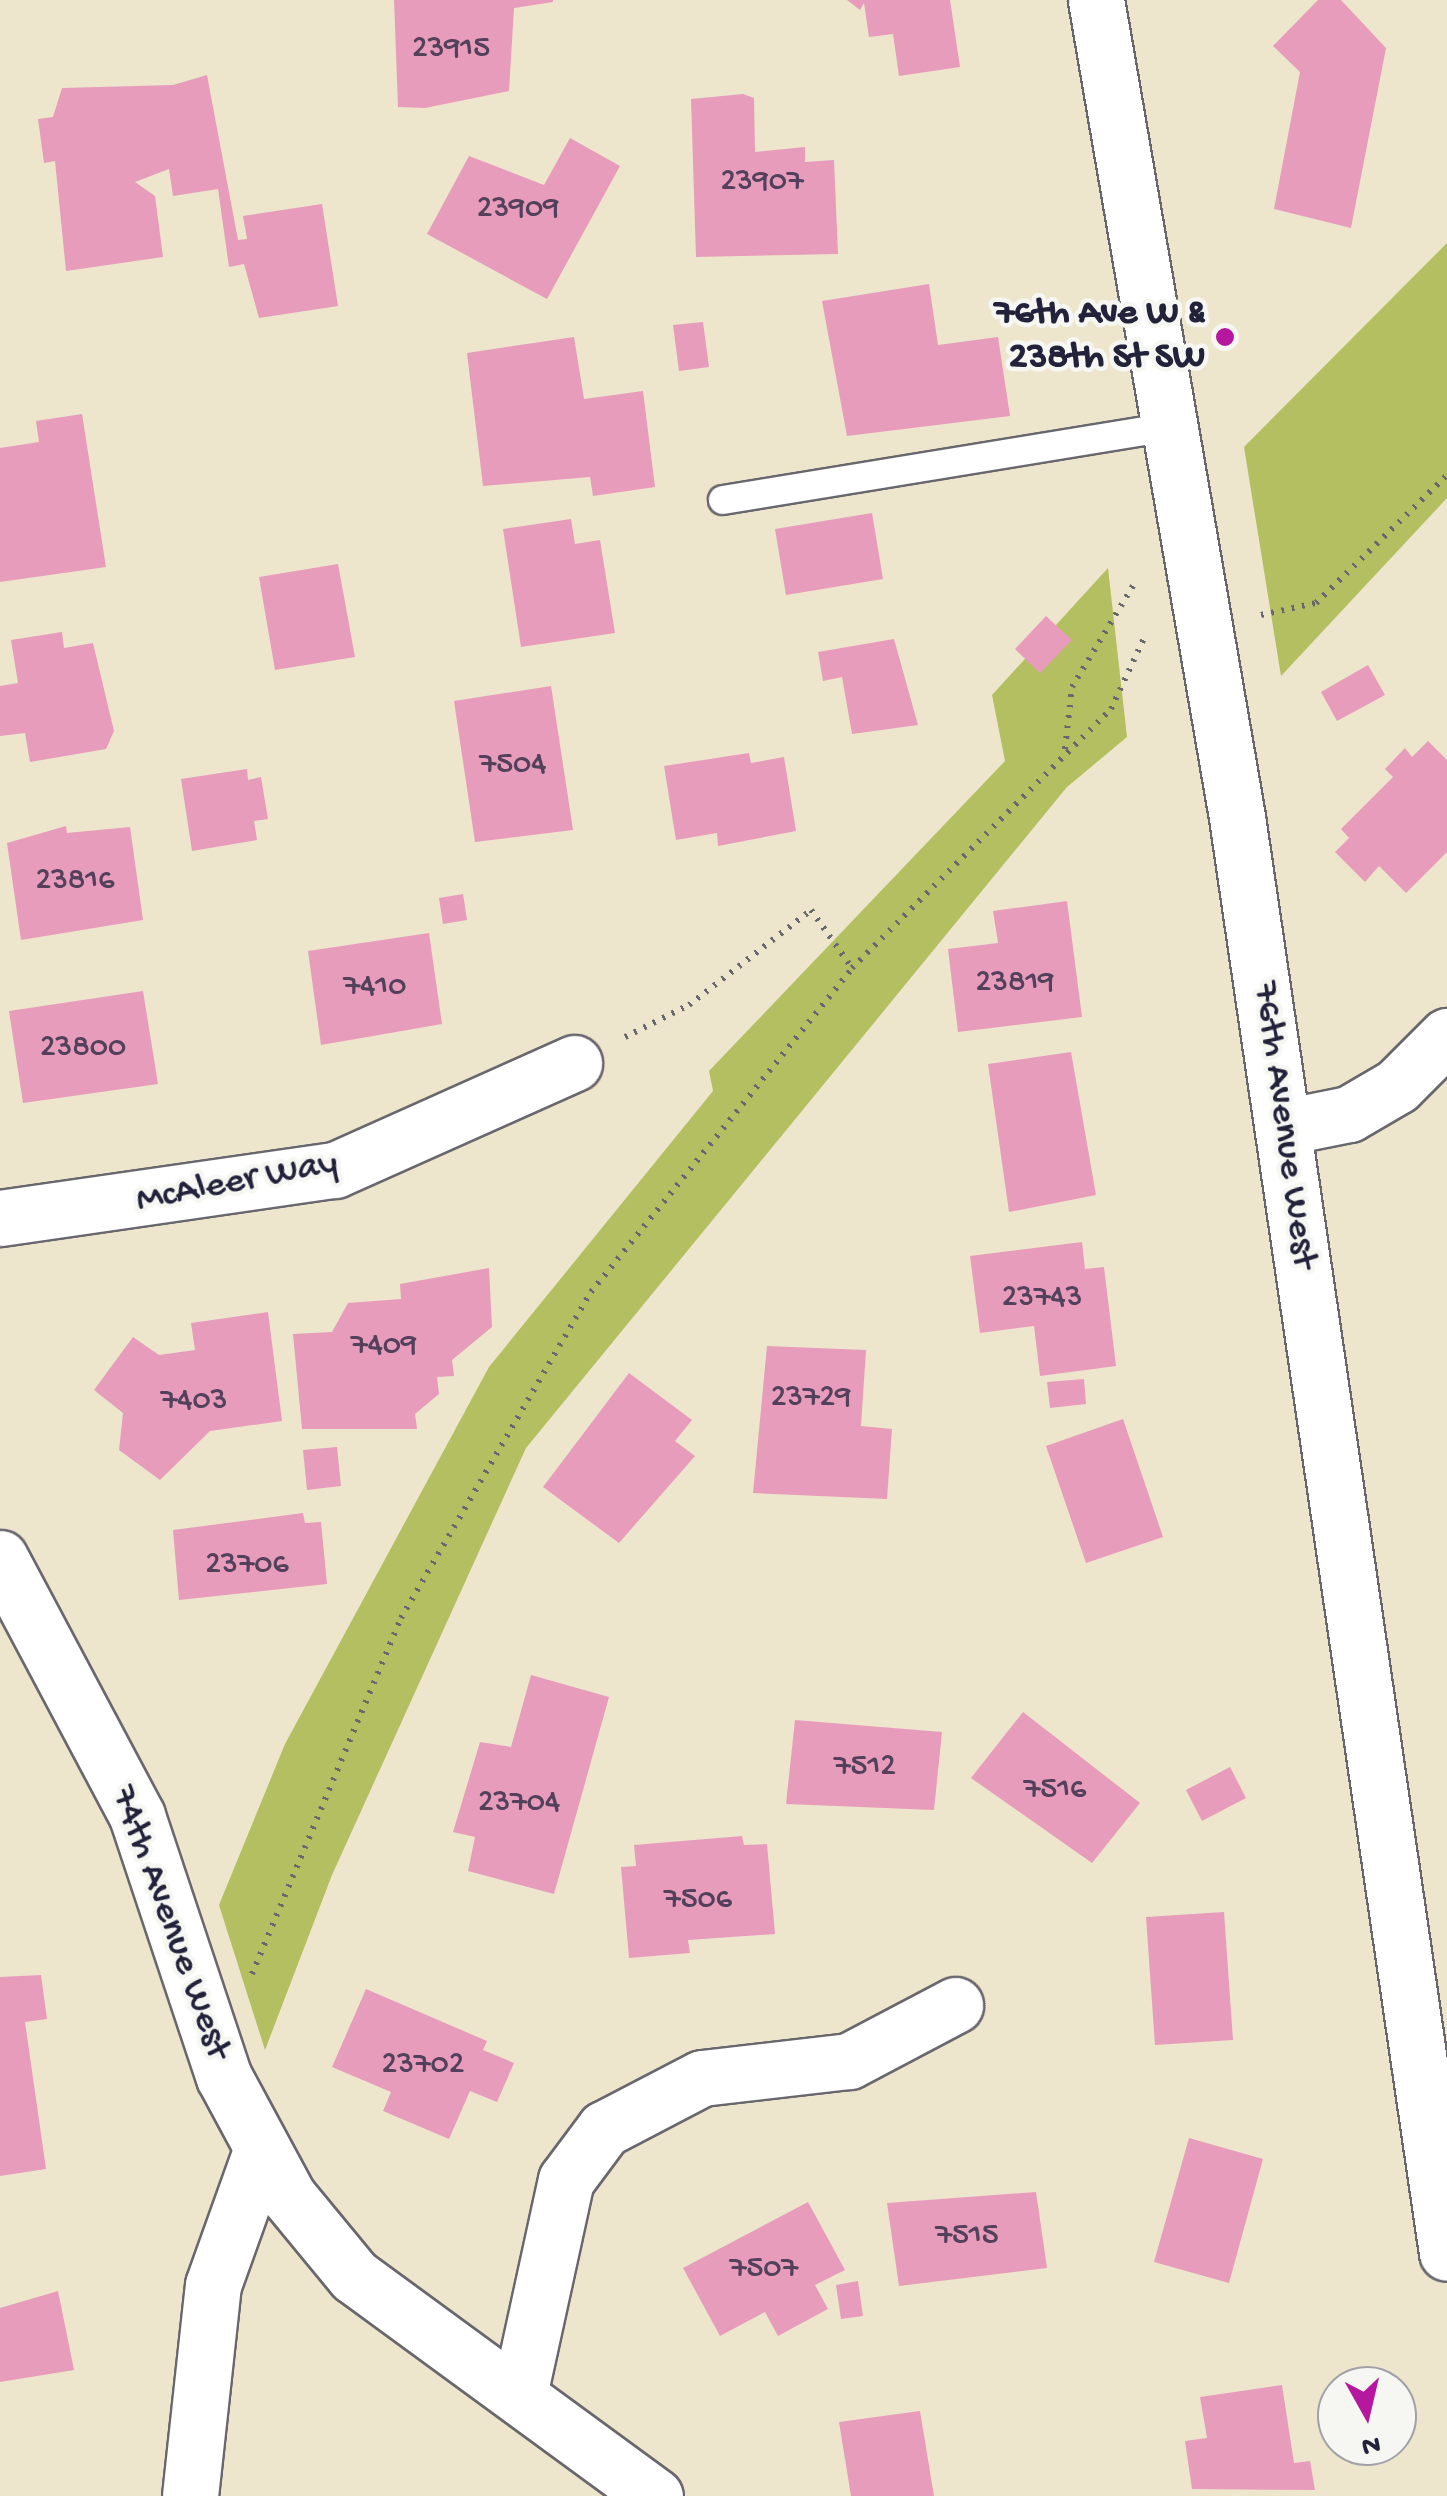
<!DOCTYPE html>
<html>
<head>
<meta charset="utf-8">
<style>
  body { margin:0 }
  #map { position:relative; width:1447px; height:2496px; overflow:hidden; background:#ede6cc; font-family:"Gochi Hand",sans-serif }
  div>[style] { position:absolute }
  .green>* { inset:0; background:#b3bf61 }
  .building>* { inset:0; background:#e79cbb }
  .path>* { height:6px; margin-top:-3px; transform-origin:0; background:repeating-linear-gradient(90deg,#69676e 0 2.5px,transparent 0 10.5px) }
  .roads { filter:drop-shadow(2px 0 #69676e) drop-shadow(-2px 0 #69676e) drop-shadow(0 2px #69676e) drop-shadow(0 -2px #69676e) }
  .lane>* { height:28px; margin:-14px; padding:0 14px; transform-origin:14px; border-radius:14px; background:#fff }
  .street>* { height:55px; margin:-27.5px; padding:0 27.5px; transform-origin:27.5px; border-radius:27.5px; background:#fff }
  .secondary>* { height:55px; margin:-27.5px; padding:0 27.5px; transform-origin:27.5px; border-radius:27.5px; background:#fff }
  .dots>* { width:28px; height:28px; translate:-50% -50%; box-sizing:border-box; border:5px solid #f6f6f2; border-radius:50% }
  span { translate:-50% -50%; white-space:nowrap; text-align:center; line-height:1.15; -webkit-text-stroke:9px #f6f6f2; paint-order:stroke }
  .number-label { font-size:32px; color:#53405b }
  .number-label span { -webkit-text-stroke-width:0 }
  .poi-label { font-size:38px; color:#22223b; font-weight:700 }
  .right { translate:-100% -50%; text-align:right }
  .street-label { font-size:38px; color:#22223b }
  .north { position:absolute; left:1317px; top:2366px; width:100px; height:100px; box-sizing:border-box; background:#f6f6f2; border:2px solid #a1a1a9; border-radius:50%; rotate:172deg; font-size:28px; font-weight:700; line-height:40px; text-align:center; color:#22223b }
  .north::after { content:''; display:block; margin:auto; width:35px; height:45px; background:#b5179e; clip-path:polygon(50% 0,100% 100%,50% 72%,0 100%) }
</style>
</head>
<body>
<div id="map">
  <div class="green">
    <i style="clip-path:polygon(1447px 243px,1447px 498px,1281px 676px,1244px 447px)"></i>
    <i style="clip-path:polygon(1108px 568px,1127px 737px,1067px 787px,526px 1448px,332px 1875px,265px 2050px,219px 1905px,285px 1744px,489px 1367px,713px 1091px,709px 1071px,1005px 761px,992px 695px)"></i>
  </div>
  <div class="building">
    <i style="clip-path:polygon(394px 0,553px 0,553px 2px,514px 8px,509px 91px,425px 108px,398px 107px)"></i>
    <i style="clip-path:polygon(847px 0,950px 0,960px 67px,899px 76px,893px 34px,869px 37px,864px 3px,860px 10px)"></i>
    <i style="clip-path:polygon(1318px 0,1341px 0,1386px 48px,1351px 228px,1274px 209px,1300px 72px,1273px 46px)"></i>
    <i style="clip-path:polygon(207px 75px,238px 240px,247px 239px,243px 216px,322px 204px,338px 306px,259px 318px,244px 264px,229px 267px,218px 189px,173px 196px,169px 169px,135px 182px,155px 196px,163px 257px,66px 271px,55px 161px,44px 163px,38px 119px,53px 117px,62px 88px,173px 85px)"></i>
    <i style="clip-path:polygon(743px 94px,754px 98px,755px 152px,805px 147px,805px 162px,834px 160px,838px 254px,696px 257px,691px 99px)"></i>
    <i style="clip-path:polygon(570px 138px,620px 166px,547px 299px,427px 234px,469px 156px,544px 185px)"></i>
    <i style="clip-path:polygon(929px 284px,938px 345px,998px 337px,1010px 416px,847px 436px,822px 301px)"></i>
    <i style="clip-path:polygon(703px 322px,709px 367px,679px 371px,673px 325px)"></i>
    <i style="clip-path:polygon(574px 337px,584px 399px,643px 391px,655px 487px,593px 496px,590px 477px,483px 486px,467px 353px)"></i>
    <i style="clip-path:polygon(82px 414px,106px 567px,0 582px,0 448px,39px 442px,36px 421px)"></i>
    <i style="clip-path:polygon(872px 513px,883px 579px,786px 595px,775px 529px)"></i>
    <i style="clip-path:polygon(571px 519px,575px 544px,600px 540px,615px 633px,521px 647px,503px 529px)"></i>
    <i style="clip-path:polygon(338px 564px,355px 657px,275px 670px,259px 577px)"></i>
    <i style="clip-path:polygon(1046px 616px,1072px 640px,1040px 673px,1015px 649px)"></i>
    <i style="clip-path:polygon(62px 632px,64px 648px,93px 643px,114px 731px,106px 749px,30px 762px,25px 733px,0 736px,0 686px,18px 683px,11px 640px)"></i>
    <i style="clip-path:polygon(894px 639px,918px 725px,852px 734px,842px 677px,823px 681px,818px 652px)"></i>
    <i style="clip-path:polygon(1368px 665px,1385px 695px,1337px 721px,1321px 692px)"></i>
    <i style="clip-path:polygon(551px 686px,573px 830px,475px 842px,454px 701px)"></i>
    <i style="clip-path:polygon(1428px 741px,1447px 760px,1447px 852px,1406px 893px,1379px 866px,1365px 882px,1335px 852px,1349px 838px,1341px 829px,1393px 777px,1385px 769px,1405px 748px,1412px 757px)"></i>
    <i style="clip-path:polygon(749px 753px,751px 763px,784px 757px,796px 831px,718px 846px,717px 833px,676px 840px,664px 766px)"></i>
    <i style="clip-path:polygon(247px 769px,248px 780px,261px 777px,268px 819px,254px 821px,257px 840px,192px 851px,181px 779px)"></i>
    <i style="clip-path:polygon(66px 826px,67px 833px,130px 827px,143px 920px,21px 940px,7px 843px)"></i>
    <i style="clip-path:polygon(463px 894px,467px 920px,443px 924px,439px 898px)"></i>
    <i style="clip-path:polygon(1067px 901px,1082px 1017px,958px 1032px,948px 949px,998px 943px,993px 911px)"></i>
    <i style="clip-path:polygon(429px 933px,442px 1024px,321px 1045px,308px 951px)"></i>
    <i style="clip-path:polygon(143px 991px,158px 1084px,23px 1103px,9px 1011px)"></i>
    <i style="clip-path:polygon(1071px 1052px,1096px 1195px,1009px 1212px,988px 1064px)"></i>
    <i style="clip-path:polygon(1082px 1242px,1085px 1269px,1104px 1267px,1116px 1366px,1040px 1376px,1034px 1326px,980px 1333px,970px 1256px)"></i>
    <i style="clip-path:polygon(489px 1268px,492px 1327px,452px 1360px,454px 1376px,437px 1377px,439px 1394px,415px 1414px,417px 1429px,302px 1429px,293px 1334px,332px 1332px,348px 1303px,401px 1299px,400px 1284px)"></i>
    <i style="clip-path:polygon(268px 1312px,282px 1421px,210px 1431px,160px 1480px,119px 1450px,123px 1413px,94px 1390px,133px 1337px,159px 1355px,195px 1350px,191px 1323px)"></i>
    <i style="clip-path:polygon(767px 1346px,866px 1350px,861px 1426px,892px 1429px,887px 1499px,753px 1493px)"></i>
    <i style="clip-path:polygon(629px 1373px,692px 1420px,675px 1441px,695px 1456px,619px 1543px,543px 1487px)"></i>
    <i style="clip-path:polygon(1084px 1379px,1086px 1404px,1050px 1408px,1047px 1382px)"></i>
    <i style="clip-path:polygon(1123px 1419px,1163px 1537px,1086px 1563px,1046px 1446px)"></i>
    <i style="clip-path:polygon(337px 1447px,341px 1486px,307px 1490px,303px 1450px)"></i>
    <i style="clip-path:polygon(303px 1513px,305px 1523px,321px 1522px,327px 1584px,179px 1600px,173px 1530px)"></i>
    <i style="clip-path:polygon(531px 1675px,609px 1697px,554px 1894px,468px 1871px,475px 1837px,453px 1832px,480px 1742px,511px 1747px)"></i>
    <i style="clip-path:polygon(1023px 1712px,1140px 1803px,1092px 1863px,971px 1778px)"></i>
    <i style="clip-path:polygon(795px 1720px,942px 1732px,934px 1810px,786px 1804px)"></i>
    <i style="clip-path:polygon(1230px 1767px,1246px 1798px,1202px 1821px,1186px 1790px)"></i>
    <i style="clip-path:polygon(742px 1836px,744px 1845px,767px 1844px,775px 1934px,688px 1940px,690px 1953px,629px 1958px,621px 1867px,636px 1866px,634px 1845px)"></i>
    <i style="clip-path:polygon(1224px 1912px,1233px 2040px,1155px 2045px,1146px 1917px)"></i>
    <i style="clip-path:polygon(41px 1975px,47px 2019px,25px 2022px,46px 2169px,0 2176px,0 1977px)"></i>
    <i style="clip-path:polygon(366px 1989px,487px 2041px,483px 2050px,514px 2063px,497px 2102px,470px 2091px,449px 2139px,383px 2111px,391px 2092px,332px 2067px)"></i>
    <i style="clip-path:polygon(1189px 2138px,1263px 2159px,1229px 2283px,1154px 2262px)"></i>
    <i style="clip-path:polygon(1036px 2192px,1047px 2268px,899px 2286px,887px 2203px)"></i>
    <i style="clip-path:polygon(808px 2202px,845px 2270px,815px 2285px,828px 2309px,778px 2336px,765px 2312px,720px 2336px,683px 2268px)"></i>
    <i style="clip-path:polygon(858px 2281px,863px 2316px,841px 2319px,836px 2285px)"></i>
    <i style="clip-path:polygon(58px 2291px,74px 2370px,0 2382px,0 2308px)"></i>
    <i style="clip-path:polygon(1282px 2385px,1294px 2463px,1310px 2461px,1315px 2490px,1192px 2489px,1185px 2441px,1207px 2438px,1200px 2397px)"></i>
    <i style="clip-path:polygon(920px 2411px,934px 2496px,851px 2496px,839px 2422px)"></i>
  </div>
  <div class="path">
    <i style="left:1261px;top:615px;width:56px;rotate:-12.3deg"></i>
    <i style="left:1316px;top:603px;width:183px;rotate:-44.3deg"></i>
    <i style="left:1065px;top:749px;width:62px;rotate:-83.6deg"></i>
    <i style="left:1072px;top:687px;width:124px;rotate:-58.9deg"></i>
    <i style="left:625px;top:1037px;width:72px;rotate:-26.6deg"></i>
    <i style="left:689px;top:1005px;width:155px;rotate:-37.9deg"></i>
    <i style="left:811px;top:910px;width:71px;rotate:54.7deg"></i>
    <i style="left:252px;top:1974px;width:386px;rotate:-67.3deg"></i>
    <i style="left:401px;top:1618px;width:377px;rotate:-59.8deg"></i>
    <i style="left:591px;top:1292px;width:416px;rotate:-51.1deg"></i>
    <i style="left:852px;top:968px;width:366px;rotate:-45deg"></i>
    <i style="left:1111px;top:709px;width:81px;rotate:-65deg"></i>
  </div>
  <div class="roads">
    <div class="lane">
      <i style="left:723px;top:500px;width:447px;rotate:-9.3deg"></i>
    </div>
    <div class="street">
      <i style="left:1284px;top:1127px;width:66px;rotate:-11.3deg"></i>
      <i style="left:1349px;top:1114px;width:56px;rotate:-30.3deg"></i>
      <i style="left:1397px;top:1086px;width:71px;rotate:-45deg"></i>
      <i style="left:0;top:1218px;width:338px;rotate:-8.2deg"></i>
      <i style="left:335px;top:1170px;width:262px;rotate:-24.1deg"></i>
      <i style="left:0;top:1558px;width:292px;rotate:62deg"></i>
      <i style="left:137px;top:1816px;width:275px;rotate:71.6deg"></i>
      <i style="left:224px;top:2077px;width:135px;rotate:61.7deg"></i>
      <i style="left:288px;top:2196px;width:104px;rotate:50.5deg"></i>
      <i style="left:354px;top:2276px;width:373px;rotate:36.2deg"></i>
      <i style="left:519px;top:2395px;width:220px;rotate:-77.7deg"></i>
      <i style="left:566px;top:2180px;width:64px;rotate:-53.3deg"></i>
      <i style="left:604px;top:2129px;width:110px;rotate:-27.5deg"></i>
      <i style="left:702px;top:2078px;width:148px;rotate:-6.6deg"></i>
      <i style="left:849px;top:2061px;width:120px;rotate:-27.8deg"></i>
      <i style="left:190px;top:2496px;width:212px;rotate:-83.8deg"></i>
      <i style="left:213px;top:2285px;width:145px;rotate:-70.3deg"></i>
    </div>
    <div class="secondary">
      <i style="left:1096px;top:0;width:829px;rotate:80.21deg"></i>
      <i style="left:1237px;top:817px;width:1451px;rotate:81.68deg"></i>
    </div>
  </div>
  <div class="dots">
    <i style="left:1225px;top:337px;background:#b5179e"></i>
  </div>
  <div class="number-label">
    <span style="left:451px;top:49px">23915</span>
    <span style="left:762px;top:182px">23907</span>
    <span style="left:518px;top:209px">23909</span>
    <span style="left:513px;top:765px">7504</span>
    <span style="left:75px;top:881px">23816</span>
    <span style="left:1015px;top:983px">23819</span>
    <span style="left:375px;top:987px">7410</span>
    <span style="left:83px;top:1048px">23800</span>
    <span style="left:1042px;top:1298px">23743</span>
    <span style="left:384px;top:1346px">7409</span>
    <span style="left:811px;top:1398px">23729</span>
    <span style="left:194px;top:1401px">7403</span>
    <span style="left:247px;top:1565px">23706</span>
    <span style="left:865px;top:1767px">7512</span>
    <span style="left:1055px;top:1790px">7516</span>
    <span style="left:519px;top:1803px">23704</span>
    <span style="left:698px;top:1900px">7506</span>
    <span style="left:423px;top:2065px">23702</span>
    <span style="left:967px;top:2236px">7515</span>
    <span style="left:764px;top:2269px">7507</span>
  </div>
  <div class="poi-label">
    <span class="right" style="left:1205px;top:337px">76th Ave W &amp;<br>238th St SW</span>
  </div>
  <div class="street-label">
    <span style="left:1283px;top:1125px;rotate:82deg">76th Avenue West</span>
    <span style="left:237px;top:1183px;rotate:-11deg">McAleer Way</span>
    <span style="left:169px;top:1923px;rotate:70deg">74th Avenue West</span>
  </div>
  <div class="north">N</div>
</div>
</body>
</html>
